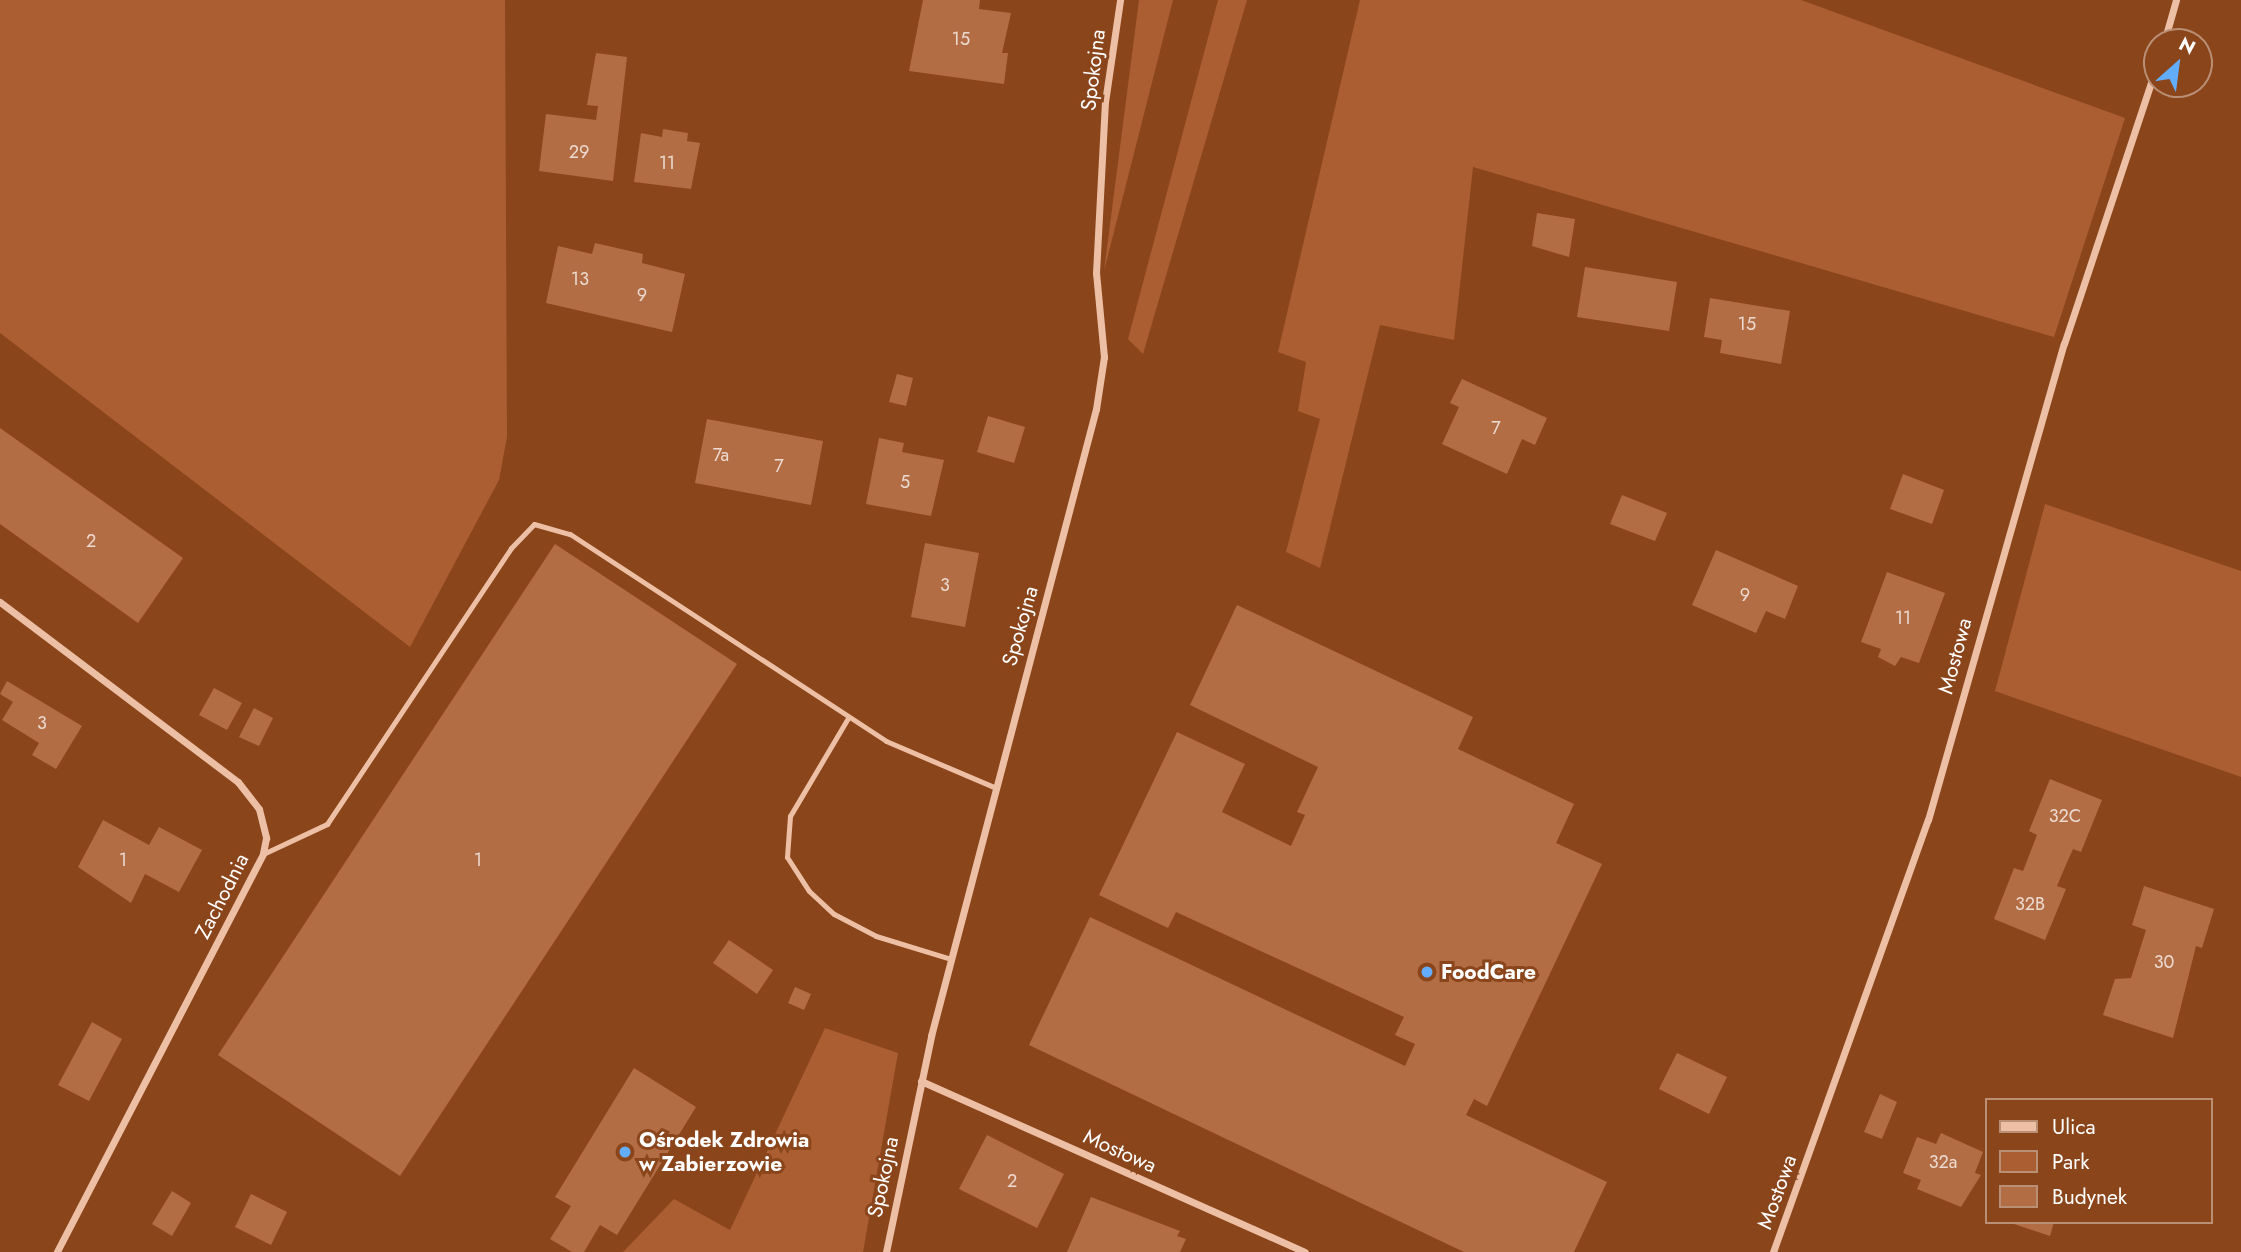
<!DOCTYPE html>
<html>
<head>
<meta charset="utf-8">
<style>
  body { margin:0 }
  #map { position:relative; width:2241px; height:1252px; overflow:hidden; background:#8b451b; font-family:Jost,sans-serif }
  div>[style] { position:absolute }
  .green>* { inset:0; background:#ab5e31 }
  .building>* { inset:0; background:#b36d44 }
  .lane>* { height:5px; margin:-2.5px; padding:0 2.5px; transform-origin:2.5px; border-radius:2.5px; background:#edc0a6 }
  .street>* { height:7px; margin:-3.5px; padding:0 3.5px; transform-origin:3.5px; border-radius:3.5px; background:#edc0a6 }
  .dots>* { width:19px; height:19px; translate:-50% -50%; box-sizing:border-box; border:4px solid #8b451b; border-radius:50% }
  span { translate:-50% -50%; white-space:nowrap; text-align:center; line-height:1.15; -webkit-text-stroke:6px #8b451b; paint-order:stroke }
  .number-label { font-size:18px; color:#ecdad0 }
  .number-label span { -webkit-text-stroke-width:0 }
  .street-label { font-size:21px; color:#fff }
  .poi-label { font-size:21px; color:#fff; font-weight:700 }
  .left { translate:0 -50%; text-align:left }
  .legend { position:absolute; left:1985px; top:1098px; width:228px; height:126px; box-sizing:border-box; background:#8b451b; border:2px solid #b98f76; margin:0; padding:9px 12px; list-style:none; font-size:21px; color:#fff }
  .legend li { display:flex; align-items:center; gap:14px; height:35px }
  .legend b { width:35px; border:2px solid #b98f76 }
  .north { position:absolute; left:2143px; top:28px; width:70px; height:70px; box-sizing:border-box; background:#8b451b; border:2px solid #b98f76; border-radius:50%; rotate:28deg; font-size:19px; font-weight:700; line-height:28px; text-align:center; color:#fff }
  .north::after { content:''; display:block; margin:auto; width:24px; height:32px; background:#63adfe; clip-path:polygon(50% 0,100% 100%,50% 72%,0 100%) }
</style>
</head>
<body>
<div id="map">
  <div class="green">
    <i style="clip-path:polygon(0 0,505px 0,507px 437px,499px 480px,410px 647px,0 333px)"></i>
    <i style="clip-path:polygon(1139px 0,1173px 0,1104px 271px)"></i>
    <i style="clip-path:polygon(1218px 0,1247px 0,1143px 354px,1128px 339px)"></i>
    <i style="clip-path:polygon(1360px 0,1801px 0,2125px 118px,2054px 337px,1473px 167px,1454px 340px,1380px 325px,1320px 568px,1286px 552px,1320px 419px,1298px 411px,1306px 362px,1278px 352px)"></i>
    <i style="clip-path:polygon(2045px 504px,2241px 571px,2241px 777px,1995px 691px)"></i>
    <i style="clip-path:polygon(825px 1028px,898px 1053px,863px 1252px,623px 1252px,674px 1199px,730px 1230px)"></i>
  </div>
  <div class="building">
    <i style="clip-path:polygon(923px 0,980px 0,979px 9px,1011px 13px,1002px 53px,1008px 53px,1004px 84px,909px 71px)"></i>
    <i style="clip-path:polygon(596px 53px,627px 57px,613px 181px,539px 171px,546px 114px,596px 120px,598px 106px,587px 105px)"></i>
    <i style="clip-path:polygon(663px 129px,688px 133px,687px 141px,700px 143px,691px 189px,634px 182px,641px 133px,662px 137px)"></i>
    <i style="clip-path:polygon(1537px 213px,1575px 219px,1569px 257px,1532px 246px)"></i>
    <i style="clip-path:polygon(595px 243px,643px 254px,642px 263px,685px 274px,672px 332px,546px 303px,558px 246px,592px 254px)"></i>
    <i style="clip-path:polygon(1585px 267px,1677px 282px,1669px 331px,1577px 317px)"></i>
    <i style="clip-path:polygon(1710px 298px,1790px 311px,1781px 364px,1720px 353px,1722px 340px,1704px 337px)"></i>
    <i style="clip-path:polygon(897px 374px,913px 378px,906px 406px,889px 402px)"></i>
    <i style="clip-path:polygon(1462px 379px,1547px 418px,1535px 445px,1522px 439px,1507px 474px,1442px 444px,1459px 407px,1450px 403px)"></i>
    <i style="clip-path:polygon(988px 416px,1025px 427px,1014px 463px,977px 452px)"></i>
    <i style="clip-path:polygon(707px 419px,823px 441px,811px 505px,695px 483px)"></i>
    <i style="clip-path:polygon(0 428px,183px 558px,138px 623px,0 524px)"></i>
    <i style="clip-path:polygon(879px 438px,904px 443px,902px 452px,944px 460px,931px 516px,866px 504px)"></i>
    <i style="clip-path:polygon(1903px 474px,1944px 490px,1932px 524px,1890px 509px)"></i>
    <i style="clip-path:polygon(1622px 495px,1667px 513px,1655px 541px,1610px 524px)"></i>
    <i style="clip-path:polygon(925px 543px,979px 553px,965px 627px,911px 617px)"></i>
    <i style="clip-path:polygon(555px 544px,737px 664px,400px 1176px,218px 1055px)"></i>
    <i style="clip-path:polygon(1716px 550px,1798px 586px,1785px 619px,1766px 611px,1756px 633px,1692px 605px)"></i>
    <i style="clip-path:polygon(1887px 572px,1945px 593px,1919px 663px,1901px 657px,1895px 666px,1878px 657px,1881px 649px,1861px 642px)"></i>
    <i style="clip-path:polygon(1237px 605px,1473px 717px,1458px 749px,1574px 804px,1556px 843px,1602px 864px,1487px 1106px,1474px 1099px,1466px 1115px,1607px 1182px,1574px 1252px,1464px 1252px,1029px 1045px,1090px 917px,1405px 1066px,1415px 1044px,1395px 1035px,1404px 1017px,1176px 912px,1168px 928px,1099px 895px,1177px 732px,1245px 764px,1222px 812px,1291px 846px,1305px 815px,1297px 812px,1318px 767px,1190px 705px)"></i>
    <i style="clip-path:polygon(7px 681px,82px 726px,56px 769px,32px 755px,39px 743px,2px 720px,13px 702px,0 694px)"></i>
    <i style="clip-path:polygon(214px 688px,242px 703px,227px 730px,199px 715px)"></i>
    <i style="clip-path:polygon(254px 708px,273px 718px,259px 746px,239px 737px)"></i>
    <i style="clip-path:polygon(2050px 779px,2102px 800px,2081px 852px,2073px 849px,2065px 867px,2057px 886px,2066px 889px,2045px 940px,1994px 919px,2014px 868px,2023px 871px,2037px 835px,2029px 831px)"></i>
    <i style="clip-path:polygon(103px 820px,149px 845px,159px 827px,202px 850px,179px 892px,145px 874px,131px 903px,78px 867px)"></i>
    <i style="clip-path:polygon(2144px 886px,2214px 909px,2202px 948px,2196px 946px,2173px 1038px,2103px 1015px,2115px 979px,2131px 978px,2146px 930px,2132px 925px)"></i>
    <i style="clip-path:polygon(729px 940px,773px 970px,757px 994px,713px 963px)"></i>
    <i style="clip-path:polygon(795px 987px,811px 994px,804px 1010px,788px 1003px)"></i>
    <i style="clip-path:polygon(92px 1022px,122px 1039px,89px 1101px,58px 1085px)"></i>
    <i style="clip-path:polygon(1677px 1053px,1727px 1077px,1709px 1114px,1659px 1089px)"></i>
    <i style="clip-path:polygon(634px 1068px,696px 1107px,617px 1235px,600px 1225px,584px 1252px,572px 1252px,550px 1239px,571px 1206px,555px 1197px)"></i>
    <i style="clip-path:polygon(1880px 1094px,1897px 1102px,1882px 1139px,1864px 1132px)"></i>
    <i style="clip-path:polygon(1941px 1133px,1983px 1152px,1975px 1173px,1981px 1175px,1961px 1207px,1917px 1189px,1921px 1180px,1903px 1173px,1917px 1137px,1936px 1144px)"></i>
    <i style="clip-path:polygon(987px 1135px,1064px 1174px,1037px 1228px,959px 1189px)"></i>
    <i style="clip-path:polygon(172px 1191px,191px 1203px,172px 1236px,152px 1224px)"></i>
    <i style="clip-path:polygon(251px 1194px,287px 1212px,271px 1245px,235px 1227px)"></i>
    <i style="clip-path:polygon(1091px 1197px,1180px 1231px,1177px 1236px,1186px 1239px,1180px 1252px,1067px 1252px)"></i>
    <i style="clip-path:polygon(2008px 1222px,2054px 1222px,2050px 1236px)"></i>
  </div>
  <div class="lane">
    <i style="left:848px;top:718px;width:114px;rotate:120.6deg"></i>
    <i style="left:790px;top:816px;width:41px;rotate:94.2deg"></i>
    <i style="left:787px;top:857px;width:40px;rotate:57.1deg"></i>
    <i style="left:809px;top:891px;width:34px;rotate:43deg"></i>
    <i style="left:834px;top:914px;width:47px;rotate:27.6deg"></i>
    <i style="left:876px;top:936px;width:78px;rotate:17deg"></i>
    <i style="left:263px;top:854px;width:71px;rotate:-25.1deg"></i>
    <i style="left:327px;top:824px;width:332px;rotate:-56.3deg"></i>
    <i style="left:511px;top:548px;width:33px;rotate:-46deg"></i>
    <i style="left:534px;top:524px;width:37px;rotate:16deg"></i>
    <i style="left:570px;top:534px;width:378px;rotate:33.2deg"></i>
    <i style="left:886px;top:741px;width:117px;rotate:23.1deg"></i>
  </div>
  <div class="street">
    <i style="left:2164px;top:42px;width:44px;rotate:-74.1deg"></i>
    <i style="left:0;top:602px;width:298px;rotate:37.1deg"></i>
    <i style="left:238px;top:782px;width:34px;rotate:52deg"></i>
    <i style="left:259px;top:809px;width:30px;rotate:76deg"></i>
    <i style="left:266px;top:838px;width:16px;rotate:101deg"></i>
    <i style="left:263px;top:854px;width:448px;rotate:117.4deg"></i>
    <i style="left:921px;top:1081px;width:420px;rotate:24deg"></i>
    <i style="left:886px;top:1252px;width:221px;rotate:-78.2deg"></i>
    <i style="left:931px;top:1036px;width:648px;rotate:-75.26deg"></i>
    <i style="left:1096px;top:409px;width:53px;rotate:-81.3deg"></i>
    <i style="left:1104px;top:357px;width:84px;rotate:-95.4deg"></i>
    <i style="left:1096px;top:273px;width:171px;rotate:-87deg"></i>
    <i style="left:1105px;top:102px;width:103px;rotate:-81.6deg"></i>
    <i style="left:1773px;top:1252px;width:459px;rotate:-70.3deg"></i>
    <i style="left:1928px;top:820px;width:495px;rotate:-74.1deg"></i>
    <i style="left:2064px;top:344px;width:295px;rotate:-71.6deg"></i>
  </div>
  <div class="dots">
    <i style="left:1427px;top:972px;background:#63adfe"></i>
    <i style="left:625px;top:1152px;background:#63adfe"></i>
  </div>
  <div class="number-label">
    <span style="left:961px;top:39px">15</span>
    <span style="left:579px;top:152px">29</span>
    <span style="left:667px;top:163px">11</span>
    <span style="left:580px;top:279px">13</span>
    <span style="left:642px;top:295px">9</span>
    <span style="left:1747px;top:324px">15</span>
    <span style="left:1496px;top:428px">7</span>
    <span style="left:721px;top:455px">7a</span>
    <span style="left:779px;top:466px">7</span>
    <span style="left:905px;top:482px">5</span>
    <span style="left:91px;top:541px">2</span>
    <span style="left:945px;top:585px">3</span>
    <span style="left:1745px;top:595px">9</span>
    <span style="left:1903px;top:618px">11</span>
    <span style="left:42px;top:723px">3</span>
    <span style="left:2065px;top:816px">32C</span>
    <span style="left:123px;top:860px">1</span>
    <span style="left:478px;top:860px">1</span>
    <span style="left:2030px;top:904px">32B</span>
    <span style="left:2164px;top:962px">30</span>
    <span style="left:1943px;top:1162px">32a</span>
    <span style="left:1012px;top:1181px">2</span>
  </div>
  <div class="street-label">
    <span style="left:1093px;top:70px;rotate:-83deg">Spokojna</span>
    <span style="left:1020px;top:626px;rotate:-74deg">Spokojna</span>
    <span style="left:1955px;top:656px;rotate:-75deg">Mostowa</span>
    <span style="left:222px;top:896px;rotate:-63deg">Zachodnia</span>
    <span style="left:1120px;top:1151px;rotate:24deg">Mostowa</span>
    <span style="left:883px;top:1177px;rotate:-78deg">Spokojna</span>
    <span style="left:1777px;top:1192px;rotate:-70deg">Mostowa</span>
  </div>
  <div class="poi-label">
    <span class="left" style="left:1441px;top:972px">FoodCare</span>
    <span class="left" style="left:639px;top:1152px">Ośrodek Zdrowia<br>w Zabierzowie</span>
  </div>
  <ul class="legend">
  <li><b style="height:9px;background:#edc0a6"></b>Ulica</li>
  <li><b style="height:19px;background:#ab5e31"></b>Park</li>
  <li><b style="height:19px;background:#b36d44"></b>Budynek</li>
  </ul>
  <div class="north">N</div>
</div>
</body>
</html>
